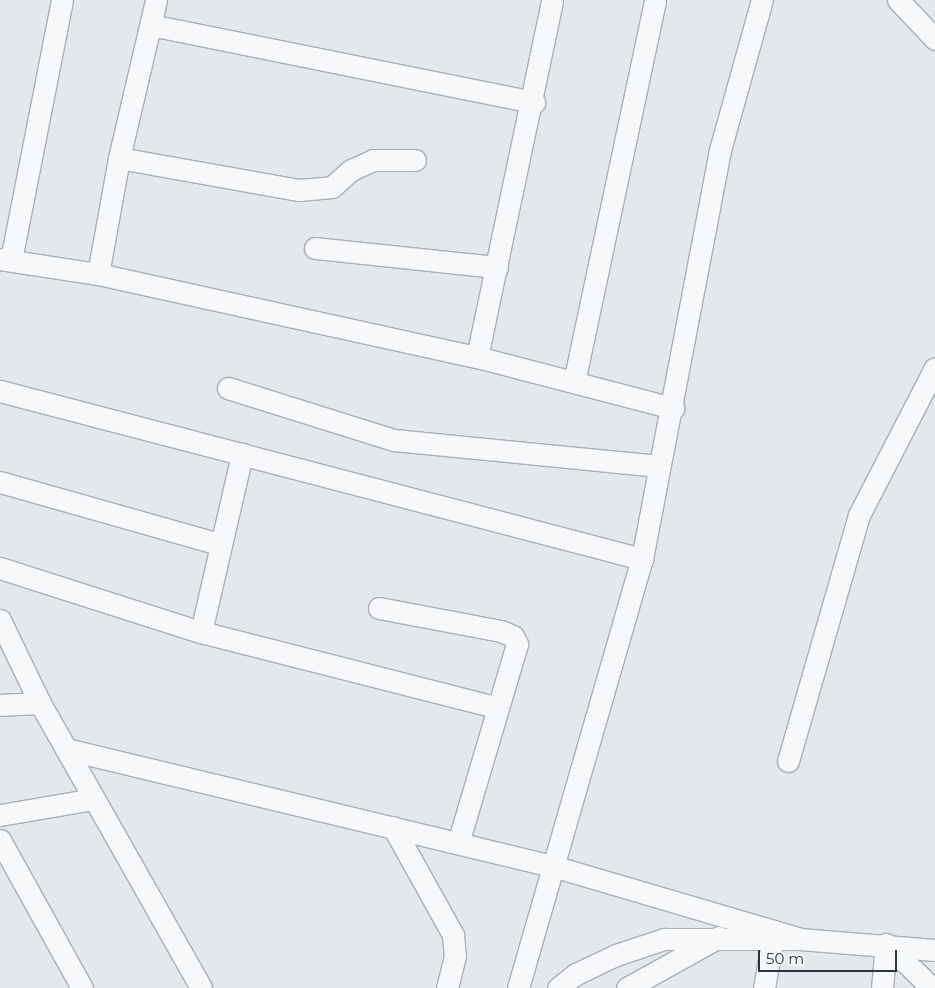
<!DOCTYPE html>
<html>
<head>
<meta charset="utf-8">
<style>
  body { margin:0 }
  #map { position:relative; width:935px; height:988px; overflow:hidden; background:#e4e7ec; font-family:Montserrat,sans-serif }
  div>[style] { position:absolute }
  .roads { filter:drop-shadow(1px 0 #a9aeb7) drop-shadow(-1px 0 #a9aeb7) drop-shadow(0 1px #a9aeb7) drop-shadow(0 -1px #a9aeb7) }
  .minor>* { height:21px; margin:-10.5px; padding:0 10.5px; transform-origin:10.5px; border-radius:10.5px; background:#f7f8fa }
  span { translate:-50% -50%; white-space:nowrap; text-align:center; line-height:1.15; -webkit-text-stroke:4.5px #f4f6f9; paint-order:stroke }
  .scale { position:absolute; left:758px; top:950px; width:139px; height:22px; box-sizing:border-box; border:2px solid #2b3445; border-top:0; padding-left:6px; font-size:15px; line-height:18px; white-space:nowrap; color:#2b3445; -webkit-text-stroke:4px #f4f6f9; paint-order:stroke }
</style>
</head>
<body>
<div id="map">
  <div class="roads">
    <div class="minor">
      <i style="left:898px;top:0;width:54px;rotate:46.5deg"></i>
      <i style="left:151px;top:25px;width:391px;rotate:11.4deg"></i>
      <i style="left:119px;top:158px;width:183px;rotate:10.1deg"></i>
      <i style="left:299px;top:190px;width:33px;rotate:-5deg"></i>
      <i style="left:332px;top:187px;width:25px;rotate:-42deg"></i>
      <i style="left:351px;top:170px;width:24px;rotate:-24deg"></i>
      <i style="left:373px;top:160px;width:42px"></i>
      <i style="left:315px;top:248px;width:183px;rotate:6deg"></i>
      <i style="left:0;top:259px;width:99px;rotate:8.7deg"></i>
      <i style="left:98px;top:274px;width:388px;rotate:12.4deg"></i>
      <i style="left:477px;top:357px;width:203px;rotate:14.6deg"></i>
      <i style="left:11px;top:260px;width:265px;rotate:-78.9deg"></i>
      <i style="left:98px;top:274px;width:118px;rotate:-79.7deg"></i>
      <i style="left:119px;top:158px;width:162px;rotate:-76.8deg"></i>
      <i style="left:477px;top:357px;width:365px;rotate:-78.1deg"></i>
      <i style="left:574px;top:382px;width:390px;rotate:-78deg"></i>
      <i style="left:228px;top:388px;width:174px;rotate:17.4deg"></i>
      <i style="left:394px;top:440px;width:266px;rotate:5.6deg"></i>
      <i style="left:0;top:391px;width:664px;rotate:14.66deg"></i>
      <i style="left:0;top:482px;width:228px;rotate:15.8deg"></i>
      <i style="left:0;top:568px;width:211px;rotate:17.7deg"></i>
      <i style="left:201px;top:632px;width:304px;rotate:14.3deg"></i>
      <i style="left:379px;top:608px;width:124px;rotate:10.7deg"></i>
      <i style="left:501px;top:631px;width:13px;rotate:23deg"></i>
      <i style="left:513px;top:636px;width:9px;rotate:63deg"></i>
      <i style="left:517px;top:644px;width:208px;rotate:106.5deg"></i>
      <i style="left:0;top:620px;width:92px;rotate:64.3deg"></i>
      <i style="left:40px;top:703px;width:327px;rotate:60.5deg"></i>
      <i style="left:201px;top:632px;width:183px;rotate:-77deg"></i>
      <i style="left:0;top:705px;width:40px;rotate:-2.9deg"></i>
      <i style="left:66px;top:749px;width:504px;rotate:13.54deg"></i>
      <i style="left:556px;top:867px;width:254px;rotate:16.4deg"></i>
      <i style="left:788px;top:761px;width:256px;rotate:-73.9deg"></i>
      <i style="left:859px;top:515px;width:165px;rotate:-62.7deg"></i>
      <i style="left:0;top:815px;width:95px;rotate:-9.7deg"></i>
      <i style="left:393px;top:827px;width:124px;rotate:60.9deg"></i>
      <i style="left:453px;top:935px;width:21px;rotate:85deg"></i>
      <i style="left:455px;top:956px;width:33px;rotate:104deg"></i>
      <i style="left:0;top:840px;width:169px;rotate:61deg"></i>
      <i style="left:886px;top:944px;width:64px;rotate:43.7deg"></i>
      <i style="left:518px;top:988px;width:447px;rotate:-73.9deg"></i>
      <i style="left:642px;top:559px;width:416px;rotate:-79.2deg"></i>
      <i style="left:720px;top:150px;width:156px;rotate:-74.4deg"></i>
      <i style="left:558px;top:988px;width:23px;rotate:-38deg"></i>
      <i style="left:576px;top:974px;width:44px;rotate:-25.4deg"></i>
      <i style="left:616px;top:955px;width:51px;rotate:-18.4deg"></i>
      <i style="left:664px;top:939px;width:136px"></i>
      <i style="left:800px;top:939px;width:135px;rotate:4.7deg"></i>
      <i style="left:627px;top:988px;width:105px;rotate:-29deg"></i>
      <i style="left:764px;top:988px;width:58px;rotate:-80deg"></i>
      <i style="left:882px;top:988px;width:44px;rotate:-84.8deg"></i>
    </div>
  </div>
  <div class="scale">50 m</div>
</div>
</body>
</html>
